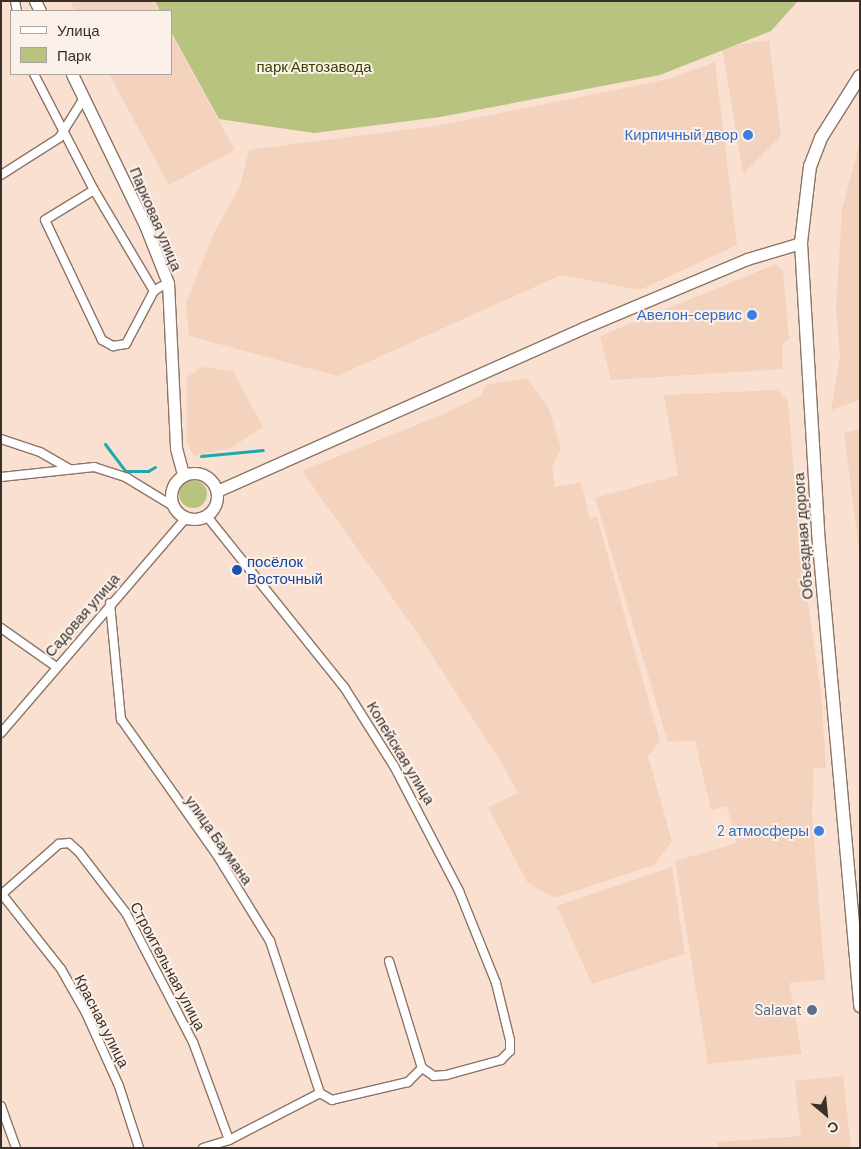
<!DOCTYPE html>
<html>
<head>
<meta charset="utf-8">
<style>
  body { margin:0 }
  #map { position:relative; width:861px; height:1149px; overflow:hidden; background:#fae0d0; font-family:Barlow,sans-serif }
  div>[style] { position:absolute }
  .built>* { inset:0; background:#f3d3be }
  .green>* { inset:0; background:#b7c37f }
  .round { border-radius:50% }
  .stream>* { height:3px; margin:-1.5px; padding:0 1.5px; transform-origin:1.5px; border-radius:1.5px; background:#1da9af }
  .roads { filter:drop-shadow(1px 0 #8b7566) drop-shadow(-1px 0 #8b7566) drop-shadow(0 1px #8b7566) drop-shadow(0 -1px #8b7566) }
  .street>* { height:8px; margin:-4px; padding:0 4px; transform-origin:4px; border-radius:4px; background:#fff }
  .secondary>* { height:11px; margin:-5.5px; padding:0 5.5px; transform-origin:5.5px; border-radius:5.5px; background:#fff }
  .secondary>.ring { margin:-5.5px; padding:0; box-sizing:content-box; background:none; border:11px solid #fff; border-radius:50% }
  .primary>* { height:12px; margin:-6px; padding:0 6px; transform-origin:6px; border-radius:6px; background:#fff }
  .dots>* { width:14px; height:14px; translate:-50% -50%; box-sizing:border-box; border:2px solid #fbf1ea; border-radius:50% }
  span { translate:-50% -50%; white-space:nowrap; text-align:center; line-height:1.15; -webkit-text-stroke:4px #fbf1ea; paint-order:stroke }
  .park-label { font-size:15px; color:#3a4200 }
  .shop-label { font-size:15px; color:#366cbe }
  .right { translate:-100% -50%; text-align:right }
  .street-label { font-size:15px; color:#3a302a }
  .transit-label { font-size:15px; color:#164399 }
  .left { translate:0 -50%; text-align:left }
  .service-label { font-size:15px; color:#4e5e75 }
  .frame { position:absolute; inset:0; border:2px solid #3a302a; pointer-events:none }
  .legend { position:absolute; left:10px; top:10px; width:162px; height:65px; box-sizing:border-box; background:#fbf1ea; border:1px solid #aea49d; margin:0; padding:6px 9px; list-style:none; font-size:15px; color:#3a302a }
  .legend li { display:flex; align-items:center; gap:10px; height:25px }
  .legend b { width:25px; border:1px solid #aea49d }
  .north { position:absolute; left:801px; top:1089px; width:50px; height:50px; -webkit-text-stroke:4px #fbf1ea; paint-order:stroke; rotate:152deg; font-size:14px; font-weight:700; line-height:20px; text-align:center; color:#3a302a }
  .north::after { content:''; display:block; margin:auto; width:18px; height:22px; background:#3a302a; clip-path:polygon(50% 0,100% 100%,50% 72%,0 100%) }
</style>
</head>
<body>
<div id="map">
  <div class="built">
    <i style="clip-path:polygon(70px 1px,153px 1px,159px 11px,75px 11px)"></i>
    <i style="clip-path:polygon(171px 34px,235px 150px,169px 185px,109px 74px,171px 74px)"></i>
    <i style="clip-path:polygon(769px 40px,781px 136px,743px 174px,722px 47px)"></i>
    <i style="clip-path:polygon(715px 62px,737px 245px,640px 290px,561px 275px,337px 376px,189px 336px,186px 304px,212px 237px,240px 186px,249px 150px,436px 126px,668px 79px)"></i>
    <i style="clip-path:polygon(860px 141px,860px 400px,831px 410px,840px 356px,836px 309px,842px 210px)"></i>
    <i style="clip-path:polygon(776px 264px,783px 271px,788px 328px,789px 339px,782px 344px,783px 369px,611px 380px,600px 336px)"></i>
    <i style="clip-path:polygon(202px 367px,233px 371px,263px 427px,231px 448px,194px 456px,187px 443px,187px 377px)"></i>
    <i style="clip-path:polygon(526px 378px,549px 409px,561px 448px,552px 467px,555px 487px,581px 482px,590px 519px,597px 517px,660px 741px,648px 756px,672px 841px,654px 865px,554px 898px,527px 882px,488px 807px,518px 793px,501px 762px,416px 631px,302px 471px,444px 414px,481px 396px,486px 385px)"></i>
    <i style="clip-path:polygon(777px 390px,788px 401px,801px 556px,821px 692px,826px 768px,814px 768px,812px 813px,825px 980px,789px 983px,802px 1054px,708px 1064px,675px 861px,737px 843px,727px 806px,711px 810px,695px 741px,668px 742px,595px 498px,678px 475px,664px 395px)"></i>
    <i style="clip-path:polygon(860px 429px,860px 558px,844px 433px)"></i>
    <i style="clip-path:polygon(672px 867px,685px 954px,592px 984px,557px 906px)"></i>
    <i style="clip-path:polygon(843px 1076px,851px 1148px,719px 1148px,717px 1142px,801px 1136px,795px 1081px)"></i>
  </div>
  <div class="green">
    <i style="clip-path:polygon(155px 1px,798px 1px,771px 31px,660px 75px,440px 117px,314px 133px,219px 119px,171px 32px,171px 11px,160px 11px)"></i>
    <i class="round" style="left:179px;top:480px;width:28px;height:28px"></i>
  </div>
  <div class="stream">
    <i style="left:105px;top:444px;width:34px;rotate:53deg"></i>
    <i style="left:125px;top:471px;width:23px"></i>
    <i style="left:148px;top:471px;width:8px;rotate:-30deg"></i>
    <i style="left:201px;top:456px;width:62px;rotate:-5.5deg"></i>
  </div>
  <div class="roads">
    <div class="street">
      <i style="left:15px;top:1px;width:10px;rotate:79deg"></i>
      <i style="left:34px;top:74px;width:131px;rotate:62.7deg"></i>
      <i style="left:94px;top:190px;width:117px;rotate:59.3deg"></i>
      <i style="left:1px;top:175px;width:69px;rotate:-32.5deg"></i>
      <i style="left:59px;top:138px;width:47px;rotate:-58deg"></i>
      <i style="left:94px;top:190px;width:57px;rotate:148.5deg"></i>
      <i style="left:45px;top:220px;width:133px;rotate:64.6deg"></i>
      <i style="left:102px;top:340px;width:13px;rotate:29deg"></i>
      <i style="left:113px;top:346px;width:13px;rotate:-9deg"></i>
      <i style="left:126px;top:344px;width:60px;rotate:-62.2deg"></i>
      <i style="left:154px;top:291px;width:9px;rotate:-32deg"></i>
      <i style="left:1px;top:439px;width:41px;rotate:18.4deg"></i>
      <i style="left:40px;top:452px;width:34px;rotate:30deg"></i>
      <i style="left:1px;top:477px;width:94px;rotate:-6.1deg"></i>
      <i style="left:94px;top:467px;width:35px;rotate:18deg"></i>
      <i style="left:127px;top:478px;width:54px;rotate:31.3deg"></i>
      <i style="left:206px;top:515px;width:221px;rotate:51.3deg"></i>
      <i style="left:344px;top:687px;width:93px;rotate:57.7deg"></i>
      <i style="left:394px;top:766px;width:141px;rotate:62.5deg"></i>
      <i style="left:459px;top:891px;width:99px;rotate:68.1deg"></i>
      <i style="left:496px;top:983px;width:59px;rotate:76.2deg"></i>
      <i style="left:510px;top:1040px;width:11px;rotate:90deg"></i>
      <i style="left:510px;top:1051px;width:13px;rotate:135deg"></i>
      <i style="left:501px;top:1060px;width:57px;rotate:164.7deg"></i>
      <i style="left:446px;top:1075px;width:12px;rotate:175deg"></i>
      <i style="left:434px;top:1076px;width:14px;rotate:-146deg"></i>
      <i style="left:422px;top:1068px;width:20px;rotate:135deg"></i>
      <i style="left:408px;top:1082px;width:78px;rotate:166.7deg"></i>
      <i style="left:332px;top:1100px;width:14px;rotate:-150deg"></i>
      <i style="left:110px;top:603px;width:117px;rotate:84.6deg"></i>
      <i style="left:121px;top:719px;width:166px;rotate:54.8deg"></i>
      <i style="left:217px;top:855px;width:101px;rotate:58.4deg"></i>
      <i style="left:270px;top:941px;width:160px;rotate:71.8deg"></i>
      <i style="left:1px;top:628px;width:66px;rotate:35.1deg"></i>
      <i style="left:1px;top:733px;width:284px;rotate:-49.3deg"></i>
      <i style="left:1px;top:893px;width:97px;rotate:51.7deg"></i>
      <i style="left:61px;top:969px;width:51px;rotate:60.4deg"></i>
      <i style="left:86px;top:1013px;width:80px;rotate:65.7deg"></i>
      <i style="left:119px;top:1086px;width:65px;rotate:72.1deg"></i>
      <i style="left:2px;top:894px;width:76px;rotate:-41.3deg"></i>
      <i style="left:59px;top:844px;width:10px;rotate:-6deg"></i>
      <i style="left:69px;top:843px;width:13px;rotate:42deg"></i>
      <i style="left:79px;top:852px;width:77px;rotate:52.4deg"></i>
      <i style="left:126px;top:913px;width:145px;rotate:62.6deg"></i>
      <i style="left:193px;top:1042px;width:104px;rotate:69.8deg"></i>
      <i style="left:389px;top:961px;width:112px;rotate:72.9deg"></i>
      <i style="left:1px;top:1106px;width:45px;rotate:70.3deg"></i>
      <i style="left:203px;top:1148px;width:27px;rotate:-17deg"></i>
      <i style="left:229px;top:1140px;width:102px;rotate:-27.3deg"></i>
    </div>
    <div class="secondary">
      <i style="left:35px;top:1px;width:11px;rotate:63deg"></i>
      <i style="left:72px;top:74px;width:168px;rotate:64.2deg"></i>
      <i style="left:145px;top:225px;width:62px;rotate:68.4deg"></i>
      <i style="left:168px;top:283px;width:165px;rotate:87.2deg"></i>
      <i style="left:176px;top:448px;width:28px;rotate:75deg"></i>
      <i class="ring" style="left:171px;top:473px;width:35px;height:35px"></i>
      <i style="left:217px;top:491px;width:401px;rotate:-24deg"></i>
      <i style="left:583px;top:328px;width:178px;rotate:-22.8deg"></i>
      <i style="left:747px;top:259px;width:56px;rotate:-16.5deg"></i>
    </div>
    <div class="primary">
      <i style="left:860px;top:76px;width:73px;rotate:122.2deg"></i>
      <i style="left:821px;top:138px;width:30px;rotate:111deg"></i>
      <i style="left:810px;top:166px;width:78px;rotate:96.7deg"></i>
      <i style="left:801px;top:243px;width:289px;rotate:86.6deg"></i>
      <i style="left:818px;top:532px;width:476px;rotate:84.9deg"></i>
    </div>
  </div>
  <div class="dots">
    <i style="left:748px;top:135px;background:#3f7fe0"></i>
    <i style="left:752px;top:315px;background:#3f7fe0"></i>
    <i style="left:237px;top:570px;background:#1a4fb4"></i>
    <i style="left:819px;top:831px;background:#3f7fe0"></i>
    <i style="left:812px;top:1010px;background:#5c6f8a"></i>
  </div>
  <div class="park-label">
    <span style="left:314px;top:67px">парк Автозавода</span>
  </div>
  <div class="shop-label">
    <span class="right" style="left:738px;top:135px">Кирпичный двор</span>
    <span class="right" style="left:742px;top:315px">Авелон-сервис</span>
    <span class="right" style="left:809px;top:831px">2 атмосферы</span>
  </div>
  <div class="street-label">
    <span style="left:156px;top:219px;rotate:67deg">Парковая улица</span>
    <span style="left:803px;top:536px;rotate:-94deg">Объездная дорога</span>
    <span style="left:82px;top:615px;rotate:-49deg">Садовая улица</span>
    <span style="left:401px;top:753px;rotate:59deg">Копейская улица</span>
    <span style="left:219px;top:840px;rotate:55deg">улица Баумана</span>
    <span style="left:168px;top:966px;rotate:62deg">Строительная улица</span>
    <span style="left:102px;top:1021px;rotate:63deg">Красная улица</span>
  </div>
  <div class="transit-label">
    <span class="left" style="left:247px;top:570px">посёлок<br>Восточный</span>
  </div>
  <div class="service-label">
    <span class="right" style="left:802px;top:1010px">Salavat</span>
  </div>
  <div class="frame"></div>
  <ul class="legend">
  <li><b style="height:6px;background:#fff"></b>Улица</li>
  <li><b style="height:14px;background:#b7c37f"></b>Парк</li>
  </ul>
  <div class="north">С</div>
</div>
</body>
</html>
